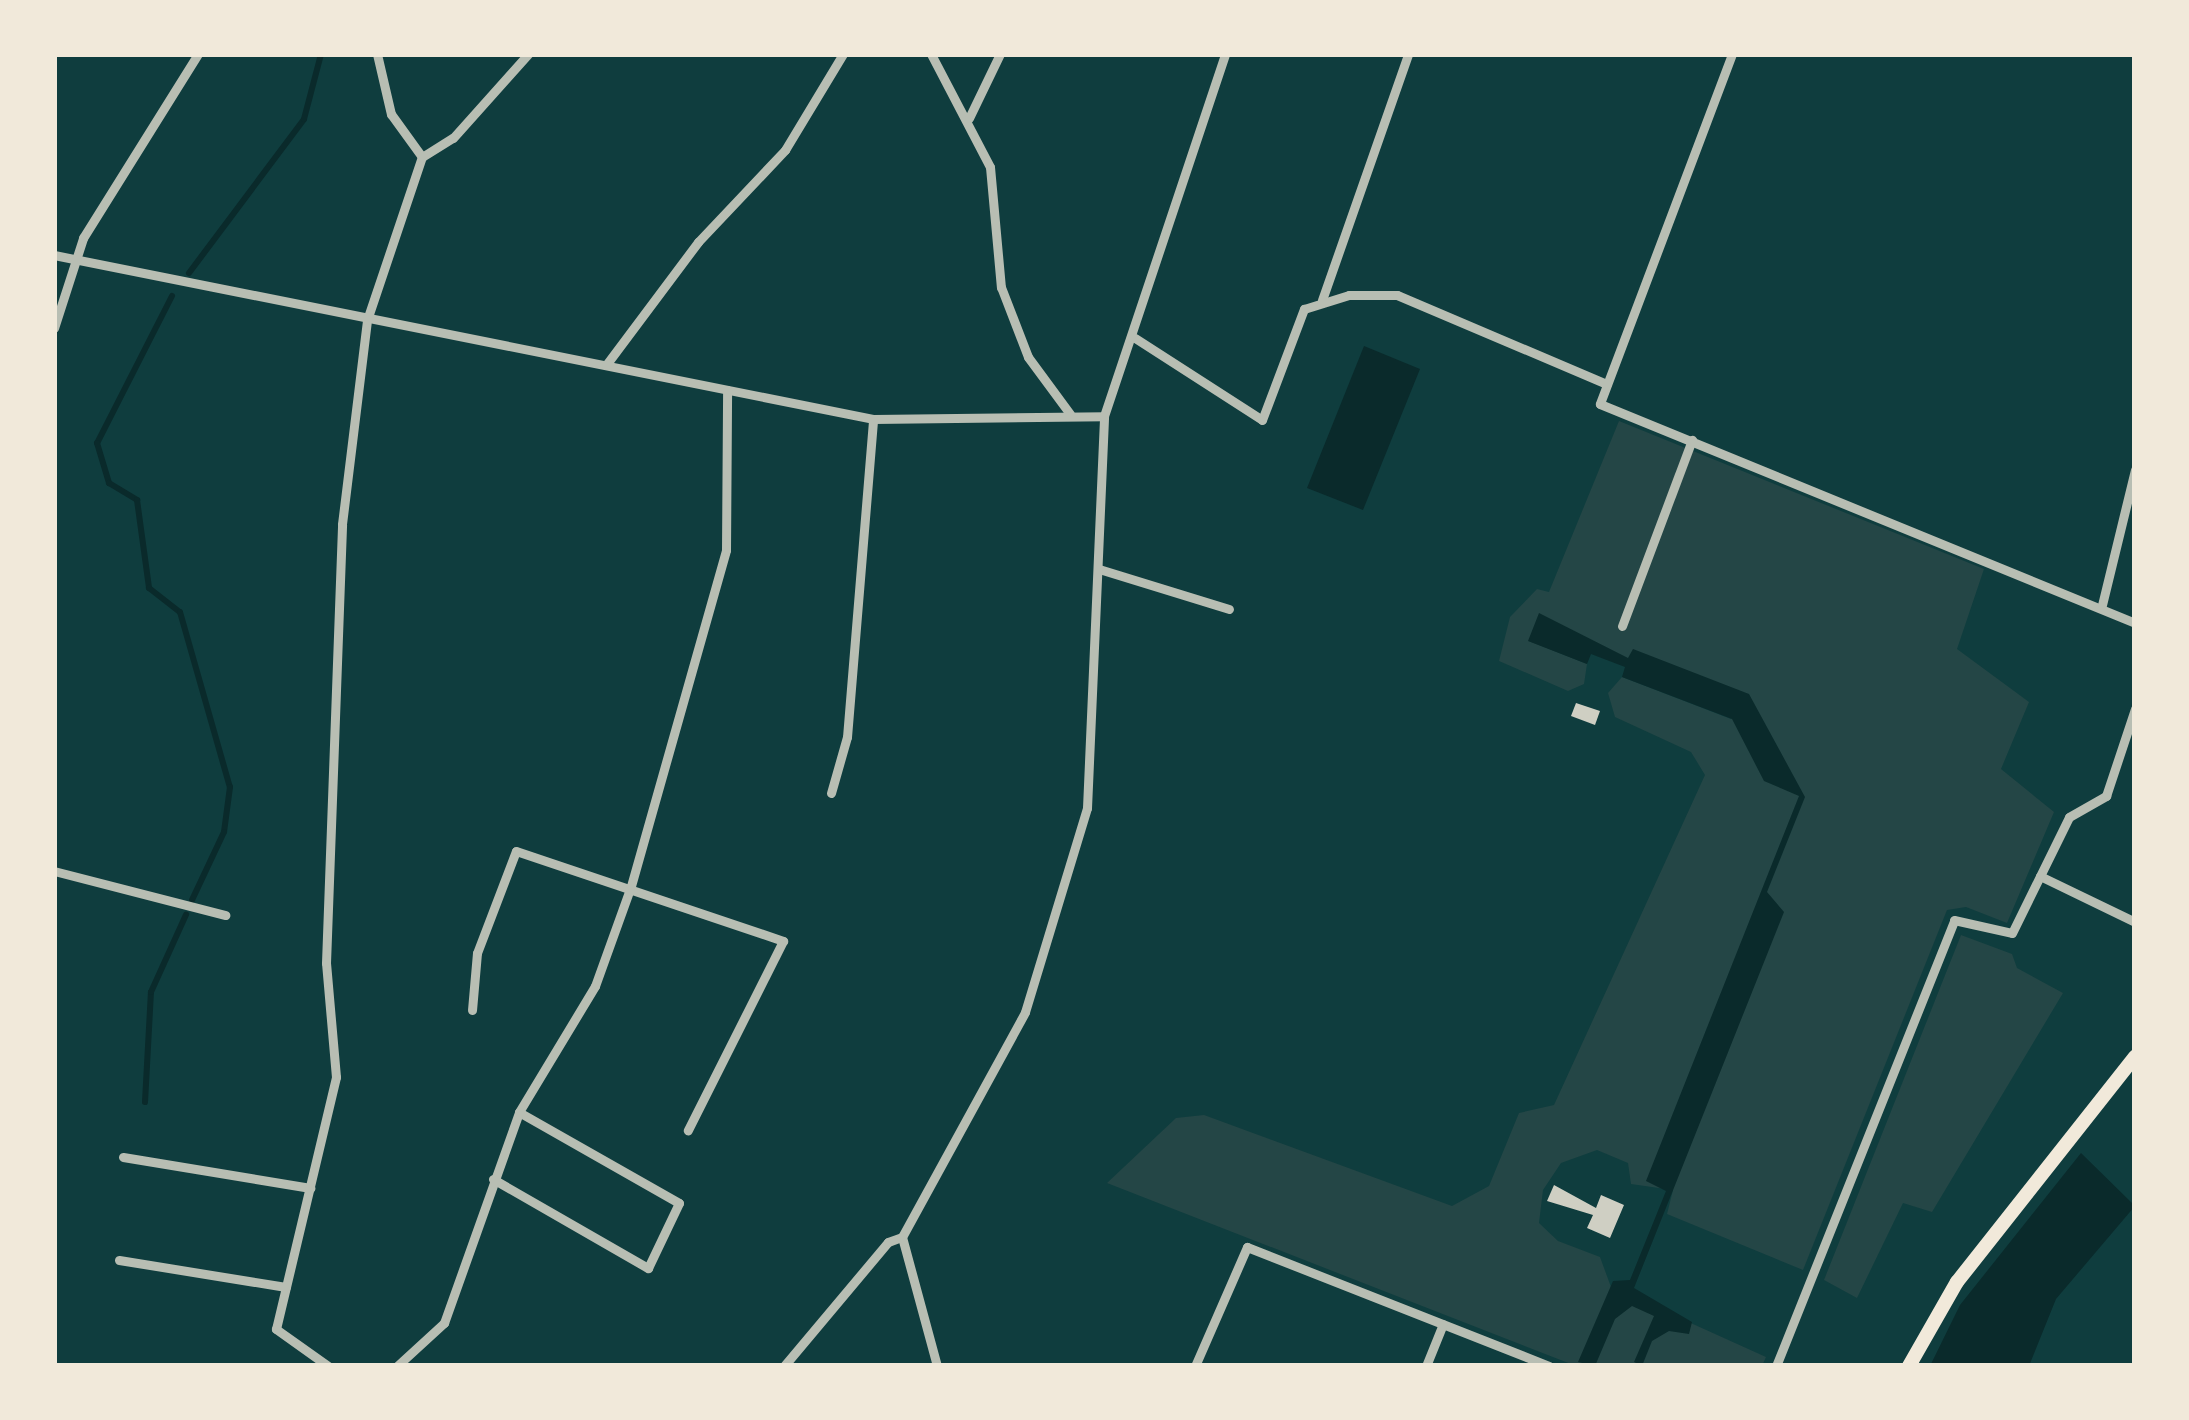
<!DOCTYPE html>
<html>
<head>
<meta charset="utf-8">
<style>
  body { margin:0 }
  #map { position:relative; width:2189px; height:1420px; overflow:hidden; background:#0f3d3e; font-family:"Zilla Slab",serif }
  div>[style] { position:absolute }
  .green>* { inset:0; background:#244646 }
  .water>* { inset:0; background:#0a2a2b }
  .stream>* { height:6px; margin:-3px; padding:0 3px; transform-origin:3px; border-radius:3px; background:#0a2a2b }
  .building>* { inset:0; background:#cfcfc3 }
  .minor>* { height:9px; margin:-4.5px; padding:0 4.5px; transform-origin:4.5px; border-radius:4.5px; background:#b8beb3 }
  .secondary>* { height:14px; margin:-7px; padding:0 7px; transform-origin:7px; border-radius:7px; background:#f1e9da }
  span { translate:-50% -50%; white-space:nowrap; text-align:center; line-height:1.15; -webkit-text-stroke:12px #f1e9da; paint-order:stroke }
  .frame { position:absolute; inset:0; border:57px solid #f1e9da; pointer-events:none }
</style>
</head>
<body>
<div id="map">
  <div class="green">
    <i style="clip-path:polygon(1619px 421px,1984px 569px,1957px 649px,2029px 702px,2001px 769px,2054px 812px,2007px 923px,1966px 907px,1947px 910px,1803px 1270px,1667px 1214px,1673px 1190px,1631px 1184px,1628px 1163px,1597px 1150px,1561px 1163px,1543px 1190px,1539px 1223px,1558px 1241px,1600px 1257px,1611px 1287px,1766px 1357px,1762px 1366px,1576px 1366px,1107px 1183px,1176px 1118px,1204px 1115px,1452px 1206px,1489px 1186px,1519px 1113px,1554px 1105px,1705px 775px,1691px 752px,1615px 717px,1608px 693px,1622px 677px,1731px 719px,1738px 705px,1533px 630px,1529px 641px,1587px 664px,1584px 684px,1568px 691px,1499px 661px,1510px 617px,1537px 589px,1549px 592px)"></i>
    <i style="clip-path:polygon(1961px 935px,2012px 954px,2017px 968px,2063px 993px,1932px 1212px,1903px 1203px,1857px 1298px,1824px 1280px)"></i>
  </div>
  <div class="water">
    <i style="clip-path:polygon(1364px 346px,1420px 369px,1363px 510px,1307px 488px)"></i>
    <i style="clip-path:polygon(1539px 613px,1628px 658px,1633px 649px,1749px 694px,1805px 797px,1767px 892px,1784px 912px,1634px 1288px,1692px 1322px,1689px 1334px,1669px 1331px,1652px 1341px,1642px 1366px,1634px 1362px,1654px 1316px,1632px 1306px,1615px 1319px,1595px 1366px,1578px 1362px,1613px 1281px,1630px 1280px,1666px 1191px,1646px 1181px,1799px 796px,1764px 781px,1732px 719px,1622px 677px,1625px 667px,1591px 654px,1587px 664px,1528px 641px)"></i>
    <i style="clip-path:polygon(2081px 1153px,2135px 1206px,2056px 1299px,2029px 1366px,1930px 1366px,1960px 1305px)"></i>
  </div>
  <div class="stream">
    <i style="left:189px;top:273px;width:192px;rotate:-53.2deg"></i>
    <i style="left:304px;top:119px;width:67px;rotate:-75.3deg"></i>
    <i style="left:172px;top:296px;width:165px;rotate:117deg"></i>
    <i style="left:97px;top:443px;width:42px;rotate:73.3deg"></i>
    <i style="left:109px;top:483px;width:33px;rotate:31deg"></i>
    <i style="left:137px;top:500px;width:89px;rotate:82.2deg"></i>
    <i style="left:149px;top:588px;width:39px;rotate:38deg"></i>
    <i style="left:180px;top:612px;width:182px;rotate:74.1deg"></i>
    <i style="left:230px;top:787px;width:45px;rotate:97.6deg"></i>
    <i style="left:224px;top:832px;width:75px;rotate:115.2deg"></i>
    <i style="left:145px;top:1102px;width:110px;rotate:-86.9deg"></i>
    <i style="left:151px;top:992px;width:85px;rotate:-65.6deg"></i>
  </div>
  <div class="building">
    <i style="clip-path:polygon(1576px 703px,1600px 711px,1595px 725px,1571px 716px)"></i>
    <i style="clip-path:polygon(1554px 1185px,1596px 1208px,1601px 1195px,1624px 1205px,1610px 1238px,1587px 1228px,1593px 1215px,1547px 1201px)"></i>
  </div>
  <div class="minor">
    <i style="left:377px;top:54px;width:62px;rotate:76.9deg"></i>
    <i style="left:391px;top:114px;width:53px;rotate:54.2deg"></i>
    <i style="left:931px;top:54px;width:127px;rotate:62.4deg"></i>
    <i style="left:990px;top:167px;width:121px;rotate:84.8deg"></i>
    <i style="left:1001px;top:287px;width:75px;rotate:68.9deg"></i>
    <i style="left:1028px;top:357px;width:71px;rotate:53.6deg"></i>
    <i style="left:1732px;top:54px;width:374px;rotate:110.7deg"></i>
    <i style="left:1600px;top:404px;width:578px;rotate:22.26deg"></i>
    <i style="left:969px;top:118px;width:71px;rotate:-64.2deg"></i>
    <i style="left:54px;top:255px;width:835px;rotate:11.32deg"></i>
    <i style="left:873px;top:419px;width:231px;rotate:-0.7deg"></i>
    <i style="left:1322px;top:300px;width:261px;rotate:-70.7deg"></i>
    <i style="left:54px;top:328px;width:95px;rotate:-72.1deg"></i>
    <i style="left:83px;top:238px;width:217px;rotate:-58deg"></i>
    <i style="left:1135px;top:338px;width:151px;rotate:32.8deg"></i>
    <i style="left:1262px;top:420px;width:119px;rotate:-69.3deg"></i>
    <i style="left:1304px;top:309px;width:47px;rotate:-17.3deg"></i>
    <i style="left:1349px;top:295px;width:48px"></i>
    <i style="left:1397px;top:295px;width:228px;rotate:23deg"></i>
    <i style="left:606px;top:365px;width:154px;rotate:-53.2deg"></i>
    <i style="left:698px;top:242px;width:127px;rotate:-46.6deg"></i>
    <i style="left:785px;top:150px;width:112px;rotate:-58.9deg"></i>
    <i style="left:1099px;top:569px;width:136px;rotate:17.1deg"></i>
    <i style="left:2102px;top:605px;width:139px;rotate:-76.3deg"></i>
    <i style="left:1622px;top:626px;width:199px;rotate:-69.4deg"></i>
    <i style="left:831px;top:793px;width:58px;rotate:-74.1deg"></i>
    <i style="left:847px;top:737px;width:319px;rotate:-85.3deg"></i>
    <i style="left:54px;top:871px;width:177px;rotate:14.4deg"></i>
    <i style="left:2040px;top:876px;width:106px;rotate:25.8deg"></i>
    <i style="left:472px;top:1010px;width:57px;rotate:-85deg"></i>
    <i style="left:477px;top:953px;width:109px;rotate:-69.1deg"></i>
    <i style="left:516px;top:851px;width:282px;rotate:18.6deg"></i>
    <i style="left:783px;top:941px;width:212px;rotate:116.7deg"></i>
    <i style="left:123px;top:1157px;width:190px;rotate:9.4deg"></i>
    <i style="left:493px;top:1179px;width:179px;rotate:29.9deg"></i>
    <i style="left:648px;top:1268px;width:72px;rotate:-64.5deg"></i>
    <i style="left:679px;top:1203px;width:184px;rotate:-150.4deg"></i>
    <i style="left:902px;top:1237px;width:134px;rotate:74.8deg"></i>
    <i style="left:119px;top:1260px;width:169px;rotate:9.2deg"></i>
    <i style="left:328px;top:1366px;width:64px;rotate:-144.6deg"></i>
    <i style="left:276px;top:1329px;width:259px;rotate:-76.6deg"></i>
    <i style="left:336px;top:1077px;width:114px;rotate:-95deg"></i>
    <i style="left:326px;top:963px;width:439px;rotate:-87.9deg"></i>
    <i style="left:342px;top:524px;width:206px;rotate:-83deg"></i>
    <i style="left:367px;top:320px;width:172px;rotate:-71.4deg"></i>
    <i style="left:422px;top:157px;width:36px;rotate:-32deg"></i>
    <i style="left:453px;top:138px;width:113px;rotate:-48.2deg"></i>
    <i style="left:397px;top:1366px;width:64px;rotate:-42.5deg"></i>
    <i style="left:444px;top:1323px;width:224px;rotate:-70.4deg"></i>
    <i style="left:519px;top:1112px;width:147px;rotate:-58.9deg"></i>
    <i style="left:595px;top:986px;width:106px;rotate:-70.2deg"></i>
    <i style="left:631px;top:886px;width:349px;rotate:-74.2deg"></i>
    <i style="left:726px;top:550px;width:160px;rotate:-89.6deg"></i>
    <i style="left:784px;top:1366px;width:162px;rotate:-50deg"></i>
    <i style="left:888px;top:1242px;width:15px;rotate:-20deg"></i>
    <i style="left:902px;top:1237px;width:256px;rotate:-61.3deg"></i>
    <i style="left:1025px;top:1012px;width:213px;rotate:-73.1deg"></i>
    <i style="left:1087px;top:808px;width:392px;rotate:-87.5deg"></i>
    <i style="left:1104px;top:416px;width:382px;rotate:-71.5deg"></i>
    <i style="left:1195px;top:1366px;width:130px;rotate:-66.4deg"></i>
    <i style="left:1247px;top:1247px;width:325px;rotate:21.5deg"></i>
    <i style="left:1426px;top:1366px;width:45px;rotate:-68deg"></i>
    <i style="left:1776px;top:1366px;width:480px;rotate:-68.2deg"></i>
    <i style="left:1954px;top:920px;width:59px;rotate:12.6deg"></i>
    <i style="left:2012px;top:933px;width:129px;rotate:-63.8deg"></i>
    <i style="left:2069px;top:817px;width:43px;rotate:-29.6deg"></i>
    <i style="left:2106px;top:796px;width:92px;rotate:-71.6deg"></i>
  </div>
  <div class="secondary">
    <i style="left:1909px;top:1366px;width:97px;rotate:-60.3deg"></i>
    <i style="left:1957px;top:1282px;width:287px;rotate:-51.7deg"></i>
  </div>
  <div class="frame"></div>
</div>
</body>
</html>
